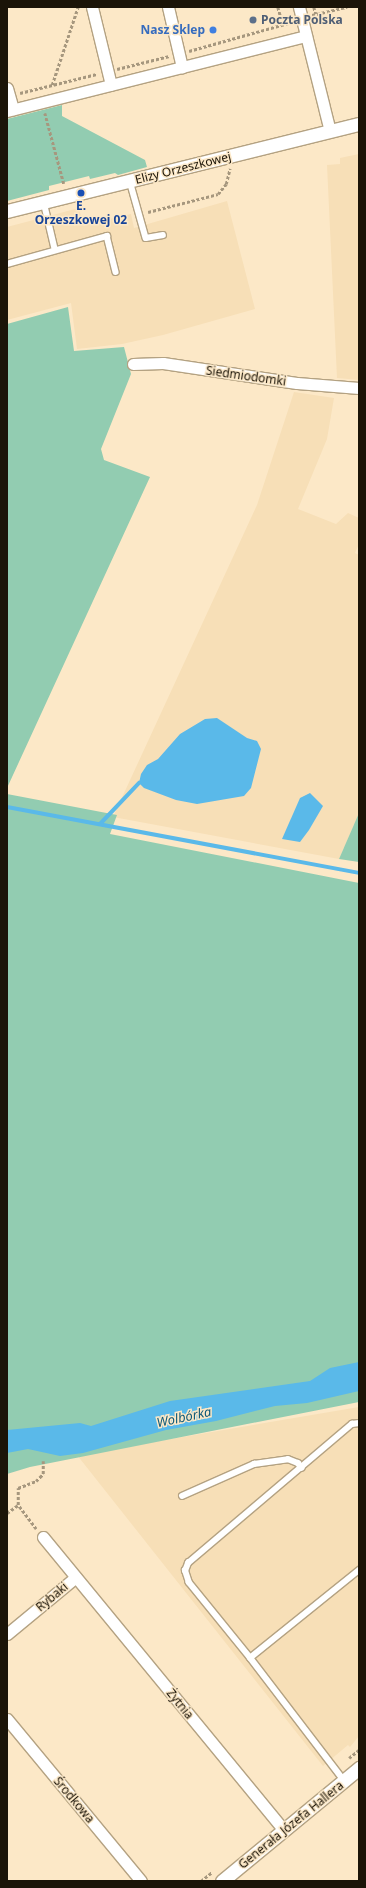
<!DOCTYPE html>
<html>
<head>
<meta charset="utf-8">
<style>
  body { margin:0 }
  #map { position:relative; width:366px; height:1888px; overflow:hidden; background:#fce8c7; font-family:"Noto Sans",sans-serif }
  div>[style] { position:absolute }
  .built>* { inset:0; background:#f7dfb7 }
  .green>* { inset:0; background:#92ccb1 }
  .water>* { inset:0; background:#5ab9e9 }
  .stream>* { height:4px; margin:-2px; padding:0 2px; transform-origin:2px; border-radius:2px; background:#5ab9e9 }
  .path>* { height:2.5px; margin-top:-1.25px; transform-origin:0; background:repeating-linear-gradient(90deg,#a6977e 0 3px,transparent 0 5px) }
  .roads { filter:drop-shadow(1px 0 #b4a282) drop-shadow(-1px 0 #b4a282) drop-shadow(0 1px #b4a282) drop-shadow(0 -1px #b4a282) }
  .service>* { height:5.5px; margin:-2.75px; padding:0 2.75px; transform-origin:2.75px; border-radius:2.75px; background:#fff }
  .minor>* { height:11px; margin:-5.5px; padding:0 5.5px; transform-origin:5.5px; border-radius:5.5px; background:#fff }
  .tertiary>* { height:13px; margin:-6.5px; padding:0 6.5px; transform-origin:6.5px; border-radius:6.5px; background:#fff }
  .dots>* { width:11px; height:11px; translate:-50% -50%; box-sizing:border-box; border:2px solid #fce8c7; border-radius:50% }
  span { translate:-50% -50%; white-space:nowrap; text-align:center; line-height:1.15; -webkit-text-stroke:3px #fce8c7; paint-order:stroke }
  .service-label { font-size:12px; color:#4e5e75; font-weight:700 }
  .left { translate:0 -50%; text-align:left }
  .shop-label { font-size:12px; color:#366cbe; font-weight:700 }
  .right { translate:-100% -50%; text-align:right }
  .street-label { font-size:12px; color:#1b1408 }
  .transit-label { font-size:12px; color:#164399; font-weight:700 }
  .water-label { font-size:13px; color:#0c5979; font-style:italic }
  .frame { position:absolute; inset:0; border:8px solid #1b1408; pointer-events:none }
</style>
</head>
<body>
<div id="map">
  <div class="built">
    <i style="clip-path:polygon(359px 154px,359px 380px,337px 378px,327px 165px,340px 164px,340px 158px)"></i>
    <i style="clip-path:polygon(227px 201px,255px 309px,163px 335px,122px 344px,77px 349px,71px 303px,7px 320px,7px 227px,79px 208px,83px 225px,131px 214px,134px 228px)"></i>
    <i style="clip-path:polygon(294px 392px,334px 398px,327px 439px,298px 509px,336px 524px,348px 513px,359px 518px,359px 544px,355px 553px,359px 555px,359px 813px,339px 859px,113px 817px,257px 505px)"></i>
    <i style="clip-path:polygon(359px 1407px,359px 1736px,350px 1747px,348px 1745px,323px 1766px,77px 1455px)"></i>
  </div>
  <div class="green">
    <i style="clip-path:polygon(62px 105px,62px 116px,145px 160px,147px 167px,118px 175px,115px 173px,90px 179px,89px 176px,49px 186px,49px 190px,7px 201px,7px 119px)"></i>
    <i style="clip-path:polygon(68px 307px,74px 351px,124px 347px,131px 374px,101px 449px,104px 460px,150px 477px,7px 788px,7px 324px)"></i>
    <i style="clip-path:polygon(7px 794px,117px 815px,110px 834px,359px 883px,359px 1402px,30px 1467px,7px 1474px)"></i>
    <i style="clip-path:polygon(359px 813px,359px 862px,339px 859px)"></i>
  </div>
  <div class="water">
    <i style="clip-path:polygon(217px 718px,247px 738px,257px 741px,261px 749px,251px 788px,244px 796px,197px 804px,176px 800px,144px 788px,139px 783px,141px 774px,147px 765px,158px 759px,180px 734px,205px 719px)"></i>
    <i style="clip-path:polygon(310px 793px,323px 806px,309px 830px,300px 842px,282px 839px,300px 798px)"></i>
    <i style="clip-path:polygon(359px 1362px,359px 1391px,307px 1403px,275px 1406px,216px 1421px,166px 1430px,83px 1453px,60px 1456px,28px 1449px,7px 1453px,7px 1430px,80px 1423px,91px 1426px,170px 1401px,310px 1381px,330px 1368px)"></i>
  </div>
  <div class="stream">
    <i style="left:7px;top:807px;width:358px;rotate:10.6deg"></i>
    <i style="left:100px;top:824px;width:57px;rotate:-46.4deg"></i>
  </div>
  <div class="path">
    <i style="left:278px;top:7px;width:19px;rotate:74deg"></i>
    <i style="left:314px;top:7px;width:7px;rotate:74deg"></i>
    <i style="left:312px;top:15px;width:36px;rotate:-13deg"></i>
    <i style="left:189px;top:51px;width:107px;rotate:-15.7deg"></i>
    <i style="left:117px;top:69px;width:54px;rotate:-14deg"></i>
    <i style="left:52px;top:85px;width:82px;rotate:-71.6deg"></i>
    <i style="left:20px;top:93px;width:79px;rotate:-13.9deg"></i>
    <i style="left:45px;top:113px;width:73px;rotate:75deg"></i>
    <i style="left:148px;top:212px;width:72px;rotate:-14.4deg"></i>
    <i style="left:218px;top:194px;width:13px;rotate:-51deg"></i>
    <i style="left:226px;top:184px;width:16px;rotate:-76deg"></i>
    <i style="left:7px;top:1513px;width:14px;rotate:-36deg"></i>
    <i style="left:36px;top:1529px;width:30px;rotate:-127deg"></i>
    <i style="left:18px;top:1505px;width:17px;rotate:-90deg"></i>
    <i style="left:18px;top:1488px;width:19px;rotate:-21deg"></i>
    <i style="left:36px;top:1481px;width:10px;rotate:-45deg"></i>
    <i style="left:43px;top:1474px;width:13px;rotate:-90deg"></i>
    <i style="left:349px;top:1758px;width:13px;rotate:-39deg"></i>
    <i style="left:201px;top:1881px;width:14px;rotate:-39deg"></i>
  </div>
  <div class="roads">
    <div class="service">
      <i style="left:130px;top:181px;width:59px;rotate:74.3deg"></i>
      <i style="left:146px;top:238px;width:17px;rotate:-10deg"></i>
      <i style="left:44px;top:202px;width:48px;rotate:76.8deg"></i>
      <i style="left:7px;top:264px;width:104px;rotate:-15.6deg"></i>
      <i style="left:107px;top:236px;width:37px;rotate:76deg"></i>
      <i style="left:182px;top:1496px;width:79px;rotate:-24deg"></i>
      <i style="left:254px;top:1464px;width:34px;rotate:-8deg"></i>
      <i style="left:288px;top:1459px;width:11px;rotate:22deg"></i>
      <i style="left:298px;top:1463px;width:6px;rotate:51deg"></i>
      <i style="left:250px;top:1658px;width:140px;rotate:-38.9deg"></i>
      <i style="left:344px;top:1781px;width:155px;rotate:-127.4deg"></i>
      <i style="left:250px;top:1658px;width:97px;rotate:-129.1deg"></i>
      <i style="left:189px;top:1583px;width:13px;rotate:-108deg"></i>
      <i style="left:185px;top:1571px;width:9px;rotate:-69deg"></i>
      <i style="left:188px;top:1563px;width:215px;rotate:-40.3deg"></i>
      <i style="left:352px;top:1424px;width:7px;rotate:-8deg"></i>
    </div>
    <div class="minor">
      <i style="left:92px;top:7px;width:80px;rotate:76.3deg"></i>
      <i style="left:168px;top:7px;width:62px;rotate:76.9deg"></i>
      <i style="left:299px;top:7px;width:128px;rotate:76deg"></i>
      <i style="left:7px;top:88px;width:22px;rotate:74deg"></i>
      <i style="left:7px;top:111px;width:308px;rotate:-14.1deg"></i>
      <i style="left:133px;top:364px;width:30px;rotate:-2deg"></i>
      <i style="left:163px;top:363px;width:135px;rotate:8.5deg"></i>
      <i style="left:297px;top:383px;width:62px;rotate:4.6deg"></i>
      <i style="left:43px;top:1537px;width:379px;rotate:50.6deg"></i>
      <i style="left:7px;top:1634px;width:89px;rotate:-39.6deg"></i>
      <i style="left:7px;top:1719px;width:210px;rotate:50.4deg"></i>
    </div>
    <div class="tertiary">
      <i style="left:7px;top:211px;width:363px;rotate:-13.9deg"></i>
      <i style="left:222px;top:1881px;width:178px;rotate:-39.5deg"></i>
    </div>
  </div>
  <div class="dots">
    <i style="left:253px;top:20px;background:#5c6f8a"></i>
    <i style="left:213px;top:30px;background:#3f7fe0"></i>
    <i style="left:81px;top:193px;background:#1a4fb4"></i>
  </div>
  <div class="service-label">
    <span class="left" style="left:261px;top:20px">Poczta Polska</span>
  </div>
  <div class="shop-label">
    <span class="right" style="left:205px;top:30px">Nasz Sklep</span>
  </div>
  <div class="street-label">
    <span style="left:183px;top:168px;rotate:-14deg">Elizy Orzeszkowej</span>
    <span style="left:246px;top:376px;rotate:8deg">Siedmiodomki</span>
    <span style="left:52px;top:1597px;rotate:-40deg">Rybaki</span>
    <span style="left:180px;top:1704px;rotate:51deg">Żytnia</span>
    <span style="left:74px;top:1800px;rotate:50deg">Środkowa</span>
    <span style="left:291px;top:1825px;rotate:-39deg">Generała Józefa Hallera</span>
  </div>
  <div class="transit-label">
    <span style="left:81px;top:213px">E.<br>Orzeszkowej 02</span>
  </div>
  <div class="water-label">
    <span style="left:184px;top:1417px;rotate:-12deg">Wolbórka</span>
  </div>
  <div class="frame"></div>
</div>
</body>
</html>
